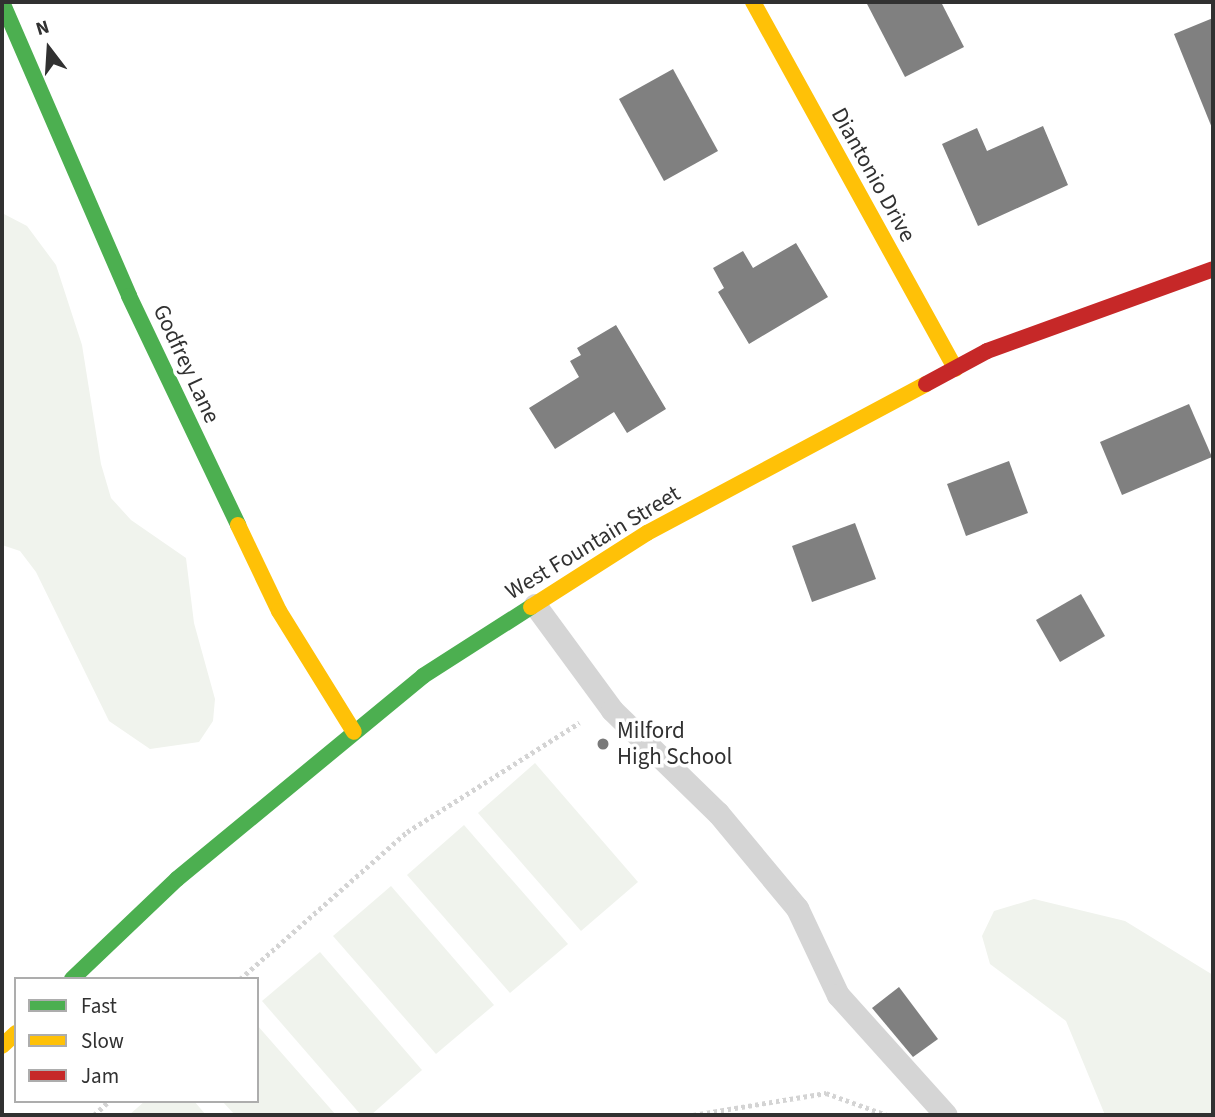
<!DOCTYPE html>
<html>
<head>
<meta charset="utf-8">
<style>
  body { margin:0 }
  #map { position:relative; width:1215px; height:1117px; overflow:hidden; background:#fff; font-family:"Source Sans 3",sans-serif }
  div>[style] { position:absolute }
  .green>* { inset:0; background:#f0f3ed }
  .building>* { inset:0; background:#808080 }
  .path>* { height:4.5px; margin-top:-2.25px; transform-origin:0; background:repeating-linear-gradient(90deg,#d4d4d4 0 3.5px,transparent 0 7px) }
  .lane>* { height:23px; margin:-11.5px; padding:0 11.5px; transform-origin:11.5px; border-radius:11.5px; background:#d5d5d5 }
  .fast>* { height:16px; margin:-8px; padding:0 8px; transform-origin:8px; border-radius:8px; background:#4caf50 }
  .slow>* { height:16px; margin:-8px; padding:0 8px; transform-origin:8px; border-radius:8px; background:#ffc107 }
  .jam>* { height:16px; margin:-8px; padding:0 8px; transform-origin:8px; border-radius:8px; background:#c62828 }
  .dots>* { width:19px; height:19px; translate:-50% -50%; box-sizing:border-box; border:4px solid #fff; border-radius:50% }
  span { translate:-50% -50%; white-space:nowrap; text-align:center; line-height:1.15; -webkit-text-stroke:7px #fff; paint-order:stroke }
  .street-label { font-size:23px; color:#313131 }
  .poi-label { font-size:23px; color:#313131 }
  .left { translate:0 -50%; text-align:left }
  .frame { position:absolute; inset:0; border:4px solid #313131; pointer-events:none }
  .legend { position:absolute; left:14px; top:977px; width:245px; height:126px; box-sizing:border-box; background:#fff; border:2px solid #adadad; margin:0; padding:9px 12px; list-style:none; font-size:21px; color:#313131 }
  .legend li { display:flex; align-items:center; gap:14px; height:35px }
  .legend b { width:35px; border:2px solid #adadad }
  .north { position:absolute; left:14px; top:14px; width:70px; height:70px; -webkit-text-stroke:5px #fff; paint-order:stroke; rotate:343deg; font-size:19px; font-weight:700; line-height:28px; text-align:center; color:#313131 }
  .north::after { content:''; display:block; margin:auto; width:24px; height:32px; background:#313131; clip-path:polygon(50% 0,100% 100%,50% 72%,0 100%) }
</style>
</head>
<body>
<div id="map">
  <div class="green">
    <i style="clip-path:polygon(2px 213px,27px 226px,56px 265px,82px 345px,101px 464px,111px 498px,131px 520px,186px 558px,194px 623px,215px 699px,213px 721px,199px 742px,150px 749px,109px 721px,36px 572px,20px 551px,2px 545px)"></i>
    <i style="clip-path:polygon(535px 763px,638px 882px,581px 931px,478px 813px)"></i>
    <i style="clip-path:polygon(464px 825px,568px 944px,510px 993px,407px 875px)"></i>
    <i style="clip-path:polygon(391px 886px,494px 1005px,436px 1054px,333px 936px)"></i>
    <i style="clip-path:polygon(1034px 899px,1125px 921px,1213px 975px,1213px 1115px,1105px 1115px,1066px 1021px,990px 964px,982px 936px,994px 911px)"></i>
    <i style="clip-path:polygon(320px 952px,422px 1070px,371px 1115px,361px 1115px,262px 1001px)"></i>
    <i style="clip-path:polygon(257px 1025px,336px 1115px,235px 1115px,222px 1101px,257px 1101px)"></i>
    <i style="clip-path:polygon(145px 1101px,194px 1101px,206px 1115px,129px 1115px)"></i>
  </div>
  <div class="building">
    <i style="clip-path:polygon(866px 2px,941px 2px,964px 47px,905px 77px)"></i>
    <i style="clip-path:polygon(1213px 18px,1213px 128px,1212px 128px,1174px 34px)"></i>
    <i style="clip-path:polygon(673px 69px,718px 151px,664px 181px,619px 99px)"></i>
    <i style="clip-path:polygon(1043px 126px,1068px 185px,978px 226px,942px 144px,977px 128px,987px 151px)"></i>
    <i style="clip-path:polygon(796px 243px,828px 297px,749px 344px,718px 292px,724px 288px,713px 268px,743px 251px,753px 268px)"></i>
    <i style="clip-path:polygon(616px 325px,666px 409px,627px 433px,614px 412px,555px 449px,529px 408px,579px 377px,570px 361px,581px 355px,577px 348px)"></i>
    <i style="clip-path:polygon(1189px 404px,1212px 457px,1122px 495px,1100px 442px)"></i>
    <i style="clip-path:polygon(1009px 461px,1028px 513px,966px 536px,947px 484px)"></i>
    <i style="clip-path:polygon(855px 523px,876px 579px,812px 602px,792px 546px)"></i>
    <i style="clip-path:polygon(1081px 594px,1105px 636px,1060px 662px,1036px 620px)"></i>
    <i style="clip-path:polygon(899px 987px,938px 1039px,913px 1057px,872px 1008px)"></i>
  </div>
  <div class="path">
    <i style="left:240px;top:979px;width:222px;rotate:-41.4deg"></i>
    <i style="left:407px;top:832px;width:204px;rotate:-32.4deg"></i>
    <i style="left:94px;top:1115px;width:21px;rotate:-43deg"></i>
    <i style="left:693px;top:1115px;width:135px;rotate:-9.4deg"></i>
    <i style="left:826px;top:1093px;width:65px;rotate:19.8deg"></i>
  </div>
  <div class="lane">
    <i style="left:535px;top:605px;width:130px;rotate:53.7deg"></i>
    <i style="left:612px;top:710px;width:148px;rotate:44.2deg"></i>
    <i style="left:718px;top:813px;width:124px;rotate:50.3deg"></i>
    <i style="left:797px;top:908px;width:96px;rotate:64.8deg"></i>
    <i style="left:838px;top:995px;width:161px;rotate:48deg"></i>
  </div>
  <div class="fast">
    <i style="left:2px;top:2px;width:320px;rotate:66.6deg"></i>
    <i style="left:129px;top:296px;width:254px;rotate:64.5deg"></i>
    <i style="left:72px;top:979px;width:145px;rotate:-43.6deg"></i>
    <i style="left:177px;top:879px;width:319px;rotate:-39.5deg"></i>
    <i style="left:423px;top:676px;width:128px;rotate:-32.6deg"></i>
  </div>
  <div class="slow">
    <i style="left:753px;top:2px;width:419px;rotate:61.1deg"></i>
    <i style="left:238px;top:525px;width:95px;rotate:64.5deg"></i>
    <i style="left:279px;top:611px;width:142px;rotate:58.2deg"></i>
    <i style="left:531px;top:607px;width:138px;rotate:-32.5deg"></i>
    <i style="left:647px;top:533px;width:316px;rotate:-28.1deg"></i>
    <i style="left:2px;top:1046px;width:19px;rotate:-43deg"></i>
  </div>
  <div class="jam">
    <i style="left:926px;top:384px;width:69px;rotate:-28.4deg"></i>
    <i style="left:987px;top:351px;width:240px;rotate:-19.9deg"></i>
  </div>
  <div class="dots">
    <i style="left:603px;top:744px;background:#797979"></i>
  </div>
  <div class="street-label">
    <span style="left:873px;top:175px;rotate:61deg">Diantonio Drive</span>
    <span style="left:186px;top:364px;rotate:65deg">Godfrey Lane</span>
    <span style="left:593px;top:543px;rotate:-31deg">West Fountain Street</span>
  </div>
  <div class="poi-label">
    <span class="left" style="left:617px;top:744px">Milford<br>High School</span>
  </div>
  <div class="frame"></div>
  <ul class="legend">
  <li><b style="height:9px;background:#4caf50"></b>Fast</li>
  <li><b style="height:9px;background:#ffc107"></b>Slow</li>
  <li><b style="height:9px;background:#c62828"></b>Jam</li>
  </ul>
  <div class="north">N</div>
</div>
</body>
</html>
